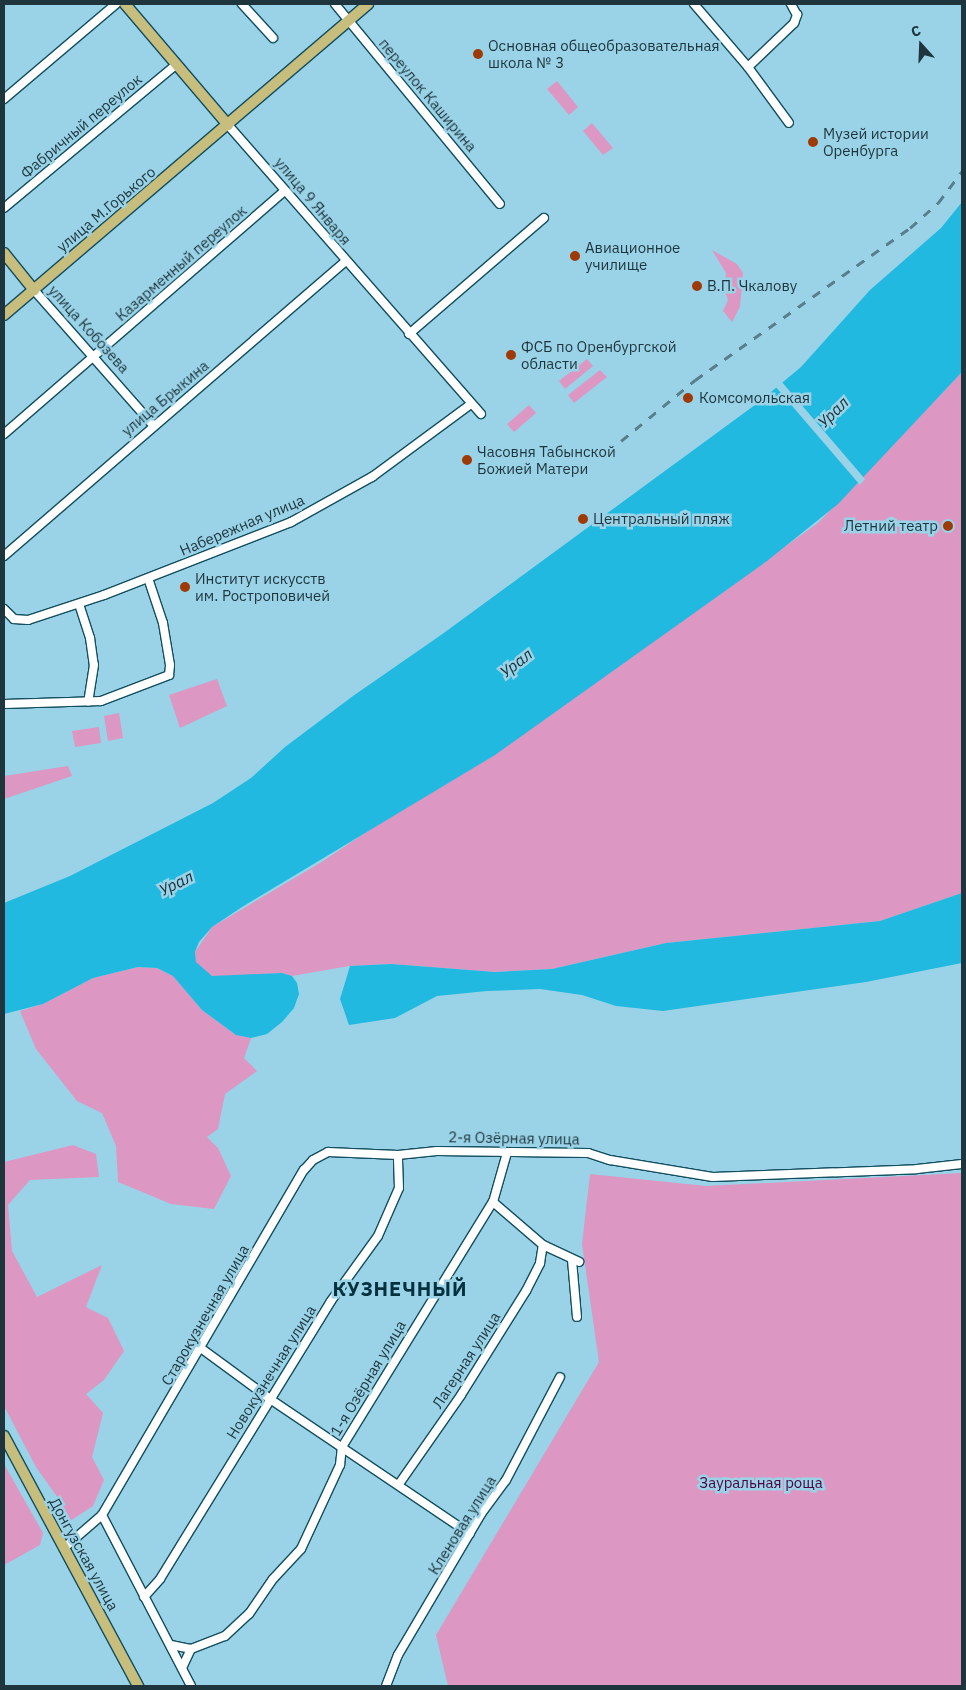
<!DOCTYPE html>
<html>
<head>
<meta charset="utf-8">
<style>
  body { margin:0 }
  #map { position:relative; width:966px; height:1690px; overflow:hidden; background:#9ad3e7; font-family:"IBM Plex Sans",sans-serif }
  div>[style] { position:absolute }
  .green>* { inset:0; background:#dc97c2 }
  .water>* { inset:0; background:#22b9e0 }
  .pier>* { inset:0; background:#9ad3e7 }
  .roads { filter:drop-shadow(1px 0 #124e5f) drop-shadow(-1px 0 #124e5f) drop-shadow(0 1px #124e5f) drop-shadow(0 -1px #124e5f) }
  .minor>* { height:8px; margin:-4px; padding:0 4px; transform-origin:4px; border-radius:4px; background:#fff }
  .major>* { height:10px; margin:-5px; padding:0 5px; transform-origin:5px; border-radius:5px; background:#c7be7e }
  .rail>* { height:2.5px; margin-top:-1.25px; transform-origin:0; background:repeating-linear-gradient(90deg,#587e8c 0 9px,transparent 0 18px) }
  .dots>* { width:14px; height:14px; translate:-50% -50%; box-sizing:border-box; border:2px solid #9ad3e7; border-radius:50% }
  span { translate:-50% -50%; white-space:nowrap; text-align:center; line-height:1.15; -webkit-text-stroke:5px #9ad3e7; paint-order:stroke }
  .poi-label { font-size:15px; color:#1e353d }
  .left { translate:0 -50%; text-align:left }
  .right { translate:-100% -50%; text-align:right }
  .street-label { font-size:15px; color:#1e353d }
  .park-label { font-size:15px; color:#4f003c }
  .water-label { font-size:16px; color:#172d35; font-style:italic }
  .district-label { font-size:20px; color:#02303d; font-weight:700; letter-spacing:1px }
  .frame { position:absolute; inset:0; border:5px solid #1e353d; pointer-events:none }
  .north { position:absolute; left:896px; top:20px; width:50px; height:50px; -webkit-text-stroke:4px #9ad3e7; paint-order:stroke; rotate:340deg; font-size:14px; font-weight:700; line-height:20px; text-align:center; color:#1e353d }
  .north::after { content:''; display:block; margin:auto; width:18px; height:22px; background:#1e353d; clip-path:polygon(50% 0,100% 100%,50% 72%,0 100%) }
</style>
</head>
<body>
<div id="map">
  <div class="green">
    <i style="clip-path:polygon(557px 81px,578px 107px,569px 115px,547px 89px)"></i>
    <i style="clip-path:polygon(592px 123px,613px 148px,603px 155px,583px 131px)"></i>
    <i style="clip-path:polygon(712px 250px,737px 264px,743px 273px,740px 307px,732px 322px,723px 311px,728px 300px,724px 289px,726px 273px)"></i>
    <i style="clip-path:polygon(587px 359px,593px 366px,565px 389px,559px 381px)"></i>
    <i style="clip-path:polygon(600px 370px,607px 377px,574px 403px,568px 395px)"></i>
    <i style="clip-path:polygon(962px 372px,962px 893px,880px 921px,666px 943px,552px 969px,495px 972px,391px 964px,349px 966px,292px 976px,282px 973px,237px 976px,212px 976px,203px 971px,196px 962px,195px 952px,212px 927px,320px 863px,628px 658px,818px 523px)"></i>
    <i style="clip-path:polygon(529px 405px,536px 413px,514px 432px,507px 424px)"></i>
    <i style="clip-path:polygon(217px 679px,227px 706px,180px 728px,169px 695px)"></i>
    <i style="clip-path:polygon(119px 713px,123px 738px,108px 741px,104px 716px)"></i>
    <i style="clip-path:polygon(99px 727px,101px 743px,75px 747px,72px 731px)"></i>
    <i style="clip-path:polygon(68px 766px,72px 776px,4px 799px,4px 776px)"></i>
    <i style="clip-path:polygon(138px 967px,157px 968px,173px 976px,202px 1010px,236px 1035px,251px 1038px,244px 1058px,257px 1071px,225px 1094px,218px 1129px,207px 1137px,218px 1148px,231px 1176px,214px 1209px,171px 1204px,118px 1182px,116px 1146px,102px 1113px,77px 1101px,36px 1049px,20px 1011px,43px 1004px,93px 978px)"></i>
    <i style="clip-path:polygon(73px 1145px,96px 1154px,99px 1177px,30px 1180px,8px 1205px,12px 1251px,37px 1297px,102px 1265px,86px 1307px,108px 1318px,124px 1351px,104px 1380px,86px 1394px,103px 1413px,92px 1457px,104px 1480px,93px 1506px,67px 1523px,58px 1498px,36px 1467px,4px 1406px,4px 1162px)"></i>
    <i style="clip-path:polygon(962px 1173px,962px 1686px,448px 1686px,436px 1635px,599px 1362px,582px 1244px,590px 1174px,706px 1186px)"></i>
    <i style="clip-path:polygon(4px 1464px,43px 1533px,40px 1545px,4px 1565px)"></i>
  </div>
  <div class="water">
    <i style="clip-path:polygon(962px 202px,962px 372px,838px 504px,767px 561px,495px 755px,242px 907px,212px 927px,199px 942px,195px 952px,196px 962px,212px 976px,282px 973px,292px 976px,297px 983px,299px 994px,294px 1008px,282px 1022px,267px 1034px,251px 1038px,236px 1035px,202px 1010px,173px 976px,157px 968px,138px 967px,93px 978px,43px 1004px,4px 1014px,4px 903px,70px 876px,213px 803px,251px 778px,285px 747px,353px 696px,441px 635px,759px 402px,801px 367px,870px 290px,941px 228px)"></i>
    <i style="clip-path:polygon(962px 893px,962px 963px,866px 982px,663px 1011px,616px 1006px,582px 995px,540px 989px,487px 991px,437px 996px,395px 1018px,349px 1025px,340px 999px,350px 966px,391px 964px,495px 972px,552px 969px,666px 943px,880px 921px)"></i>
  </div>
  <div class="pier">
    <i style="clip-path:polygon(781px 381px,865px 479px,860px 485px,775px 386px)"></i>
  </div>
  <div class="roads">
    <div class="minor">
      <i style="left:242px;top:4px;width:46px;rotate:47.6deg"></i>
      <i style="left:335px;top:4px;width:259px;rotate:50.5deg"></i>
      <i style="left:694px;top:4px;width:83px;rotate:49.4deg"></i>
      <i style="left:748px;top:67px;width:69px;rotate:53.8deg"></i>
      <i style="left:748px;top:67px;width:64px;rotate:-43.7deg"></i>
      <i style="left:794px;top:23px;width:9px;rotate:-69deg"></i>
      <i style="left:797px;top:15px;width:13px;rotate:-119deg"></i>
      <i style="left:4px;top:99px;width:147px;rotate:-40.3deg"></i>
      <i style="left:228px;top:125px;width:384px;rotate:48.8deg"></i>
      <i style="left:4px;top:208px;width:225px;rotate:-39.8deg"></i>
      <i style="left:34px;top:290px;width:180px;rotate:48.6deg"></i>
      <i style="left:409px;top:334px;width:178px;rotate:-40.7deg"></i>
      <i style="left:4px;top:434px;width:371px;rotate:-40.9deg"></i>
      <i style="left:4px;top:556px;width:450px;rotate:-40.8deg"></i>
      <i style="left:79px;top:604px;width:36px;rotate:72deg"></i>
      <i style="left:90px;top:638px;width:27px;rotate:82deg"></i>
      <i style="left:94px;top:665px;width:37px;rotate:99deg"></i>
      <i style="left:4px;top:609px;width:14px;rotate:45deg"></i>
      <i style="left:14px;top:619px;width:14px;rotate:4deg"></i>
      <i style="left:28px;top:620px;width:80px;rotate:-18.2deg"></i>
      <i style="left:104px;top:595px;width:201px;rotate:-21.3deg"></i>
      <i style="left:291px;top:522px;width:93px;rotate:-29.1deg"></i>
      <i style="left:372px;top:477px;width:123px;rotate:-36.4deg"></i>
      <i style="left:4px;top:704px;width:97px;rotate:-1.8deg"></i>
      <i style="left:101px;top:701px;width:73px;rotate:-20.9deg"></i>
      <i style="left:169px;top:675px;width:10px;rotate:-84deg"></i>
      <i style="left:170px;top:665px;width:43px;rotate:-99.5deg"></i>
      <i style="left:163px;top:623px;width:47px;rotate:-108.4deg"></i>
      <i style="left:493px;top:1202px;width:66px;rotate:40.7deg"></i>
      <i style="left:543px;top:1245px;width:40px;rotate:25deg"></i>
      <i style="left:572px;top:1260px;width:57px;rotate:85deg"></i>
      <i style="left:202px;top:1349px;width:84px;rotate:36.3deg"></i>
      <i style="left:270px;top:1399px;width:241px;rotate:34deg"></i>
      <i style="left:399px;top:1484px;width:108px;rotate:-55.1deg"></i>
      <i style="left:461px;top:1395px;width:123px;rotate:-58deg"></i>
      <i style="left:526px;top:1291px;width:31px;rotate:-63deg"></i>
      <i style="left:540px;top:1263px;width:18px;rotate:-81deg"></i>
      <i style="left:102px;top:1515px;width:193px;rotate:62.5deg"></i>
      <i style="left:64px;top:1548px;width:50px;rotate:-41deg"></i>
      <i style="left:102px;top:1515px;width:400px;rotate:-59.7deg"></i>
      <i style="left:304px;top:1170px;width:13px;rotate:-48deg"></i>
      <i style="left:313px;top:1160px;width:17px;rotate:-28deg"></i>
      <i style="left:328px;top:1152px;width:70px;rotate:2.5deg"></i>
      <i style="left:398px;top:1155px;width:39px;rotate:-6deg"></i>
      <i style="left:437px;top:1151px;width:151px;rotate:0.8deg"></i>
      <i style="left:588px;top:1153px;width:23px;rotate:18deg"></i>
      <i style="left:610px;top:1160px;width:104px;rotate:9.4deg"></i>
      <i style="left:713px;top:1177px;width:204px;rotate:-2.2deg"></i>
      <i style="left:917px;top:1169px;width:45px;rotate:-6.3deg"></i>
      <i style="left:144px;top:1597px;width:24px;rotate:-48deg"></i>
      <i style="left:160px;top:1579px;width:326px;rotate:-58.4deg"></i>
      <i style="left:331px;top:1301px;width:80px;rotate:-54.1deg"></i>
      <i style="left:378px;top:1236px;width:52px;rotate:-66.4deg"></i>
      <i style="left:399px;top:1188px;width:33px;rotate:-92deg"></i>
      <i style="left:171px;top:1645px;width:20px;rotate:11deg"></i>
      <i style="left:191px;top:1649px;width:36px;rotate:-21deg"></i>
      <i style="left:225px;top:1636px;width:33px;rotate:-43deg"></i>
      <i style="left:249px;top:1614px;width:42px;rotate:-55.6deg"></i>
      <i style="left:273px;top:1579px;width:41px;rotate:-47deg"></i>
      <i style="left:301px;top:1549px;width:93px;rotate:-65.1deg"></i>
      <i style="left:340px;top:1465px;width:18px;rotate:-84deg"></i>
      <i style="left:342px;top:1447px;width:288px;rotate:-58.4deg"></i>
      <i style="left:493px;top:1202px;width:51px;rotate:-74.1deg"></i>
      <i style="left:182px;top:1668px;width:21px;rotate:-65deg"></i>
      <i style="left:386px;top:1686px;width:33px;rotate:-69deg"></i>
      <i style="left:398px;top:1655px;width:164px;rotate:-59.5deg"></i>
      <i style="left:481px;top:1514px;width:42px;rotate:-53.7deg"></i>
      <i style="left:506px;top:1480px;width:116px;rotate:-62.3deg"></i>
    </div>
    <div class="major">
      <i style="left:125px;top:4px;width:159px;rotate:49.6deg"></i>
      <i style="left:4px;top:253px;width:48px;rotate:51deg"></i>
      <i style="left:4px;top:315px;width:479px;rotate:-40.5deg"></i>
      <i style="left:4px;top:1436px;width:284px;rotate:61.8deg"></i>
    </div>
  </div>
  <div class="rail">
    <i style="left:621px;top:441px;width:96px;rotate:-39.5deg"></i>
    <i style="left:695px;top:380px;width:263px;rotate:-35.3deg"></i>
    <i style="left:910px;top:228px;width:38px;rotate:-42deg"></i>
    <i style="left:938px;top:203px;width:40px;rotate:-53deg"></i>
  </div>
  <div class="dots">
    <i style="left:478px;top:54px;background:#9e3a05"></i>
    <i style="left:813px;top:142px;background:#9e3a05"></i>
    <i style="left:575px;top:256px;background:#9e3a05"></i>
    <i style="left:697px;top:286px;background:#9e3a05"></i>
    <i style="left:511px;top:355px;background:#9e3a05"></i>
    <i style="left:688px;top:398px;background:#9e3a05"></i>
    <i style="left:467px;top:460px;background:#9e3a05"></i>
    <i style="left:583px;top:519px;background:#9e3a05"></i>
    <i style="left:948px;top:526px;background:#9e3a05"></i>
    <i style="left:185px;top:587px;background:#9e3a05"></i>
  </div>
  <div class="poi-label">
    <span class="left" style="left:488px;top:54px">Основная общеобразовательная<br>школа № 3</span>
    <span class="left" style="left:823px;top:142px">Музей истории<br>Оренбурга</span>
    <span class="left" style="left:585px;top:256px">Авиационное<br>училище</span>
    <span class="left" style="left:707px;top:286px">В.П. Чкалову</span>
    <span class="left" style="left:521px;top:355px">ФСБ по Оренбургской<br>области</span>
    <span class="left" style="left:699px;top:398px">Комсомольская</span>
    <span class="left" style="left:477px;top:460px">Часовня Табынской<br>Божией Матери</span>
    <span class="left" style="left:593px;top:519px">Центральный пляж</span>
    <span class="right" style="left:938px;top:526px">Летний театр</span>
    <span class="left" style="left:195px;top:587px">Институт искусств<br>им. Ростроповичей</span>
  </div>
  <div class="street-label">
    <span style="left:428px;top:95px;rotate:50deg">переулок Каширина</span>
    <span style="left:81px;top:126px;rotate:-40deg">Фабричный переулок</span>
    <span style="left:313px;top:201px;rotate:50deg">улица 9 Января</span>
    <span style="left:106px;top:209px;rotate:-40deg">улица М.Горького</span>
    <span style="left:181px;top:263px;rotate:-41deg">Казарменный переулок</span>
    <span style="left:89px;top:329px;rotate:48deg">улица Кобозева</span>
    <span style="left:165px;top:398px;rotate:-40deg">улица Брыкина</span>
    <span style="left:242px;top:525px;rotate:-23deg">Набережная улица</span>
    <span style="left:514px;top:1138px;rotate:1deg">2-я Озёрная улица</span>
    <span style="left:205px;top:1315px;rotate:-60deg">Старокузнечная улица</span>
    <span style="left:466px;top:1360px;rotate:-57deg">Лагерная улица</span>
    <span style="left:271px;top:1372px;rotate:-58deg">Новокузнечная улица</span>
    <span style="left:368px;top:1378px;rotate:-59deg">1-я Озёрная улица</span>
    <span style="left:462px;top:1525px;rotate:-58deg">Кленовая улица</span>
    <span style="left:84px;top:1554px;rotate:61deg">Донгузская улица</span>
  </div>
  <div class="park-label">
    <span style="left:761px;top:1483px">Зауральная роща</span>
  </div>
  <div class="water-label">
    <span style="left:833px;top:412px;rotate:-45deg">Урал</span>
    <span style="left:516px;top:663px;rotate:-38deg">Урал</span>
    <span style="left:176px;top:883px;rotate:-27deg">Урал</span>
  </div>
  <div class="district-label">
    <span style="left:400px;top:1288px">КУЗНЕЧНЫЙ</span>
  </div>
  <div class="frame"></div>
  <div class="north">С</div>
</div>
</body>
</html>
